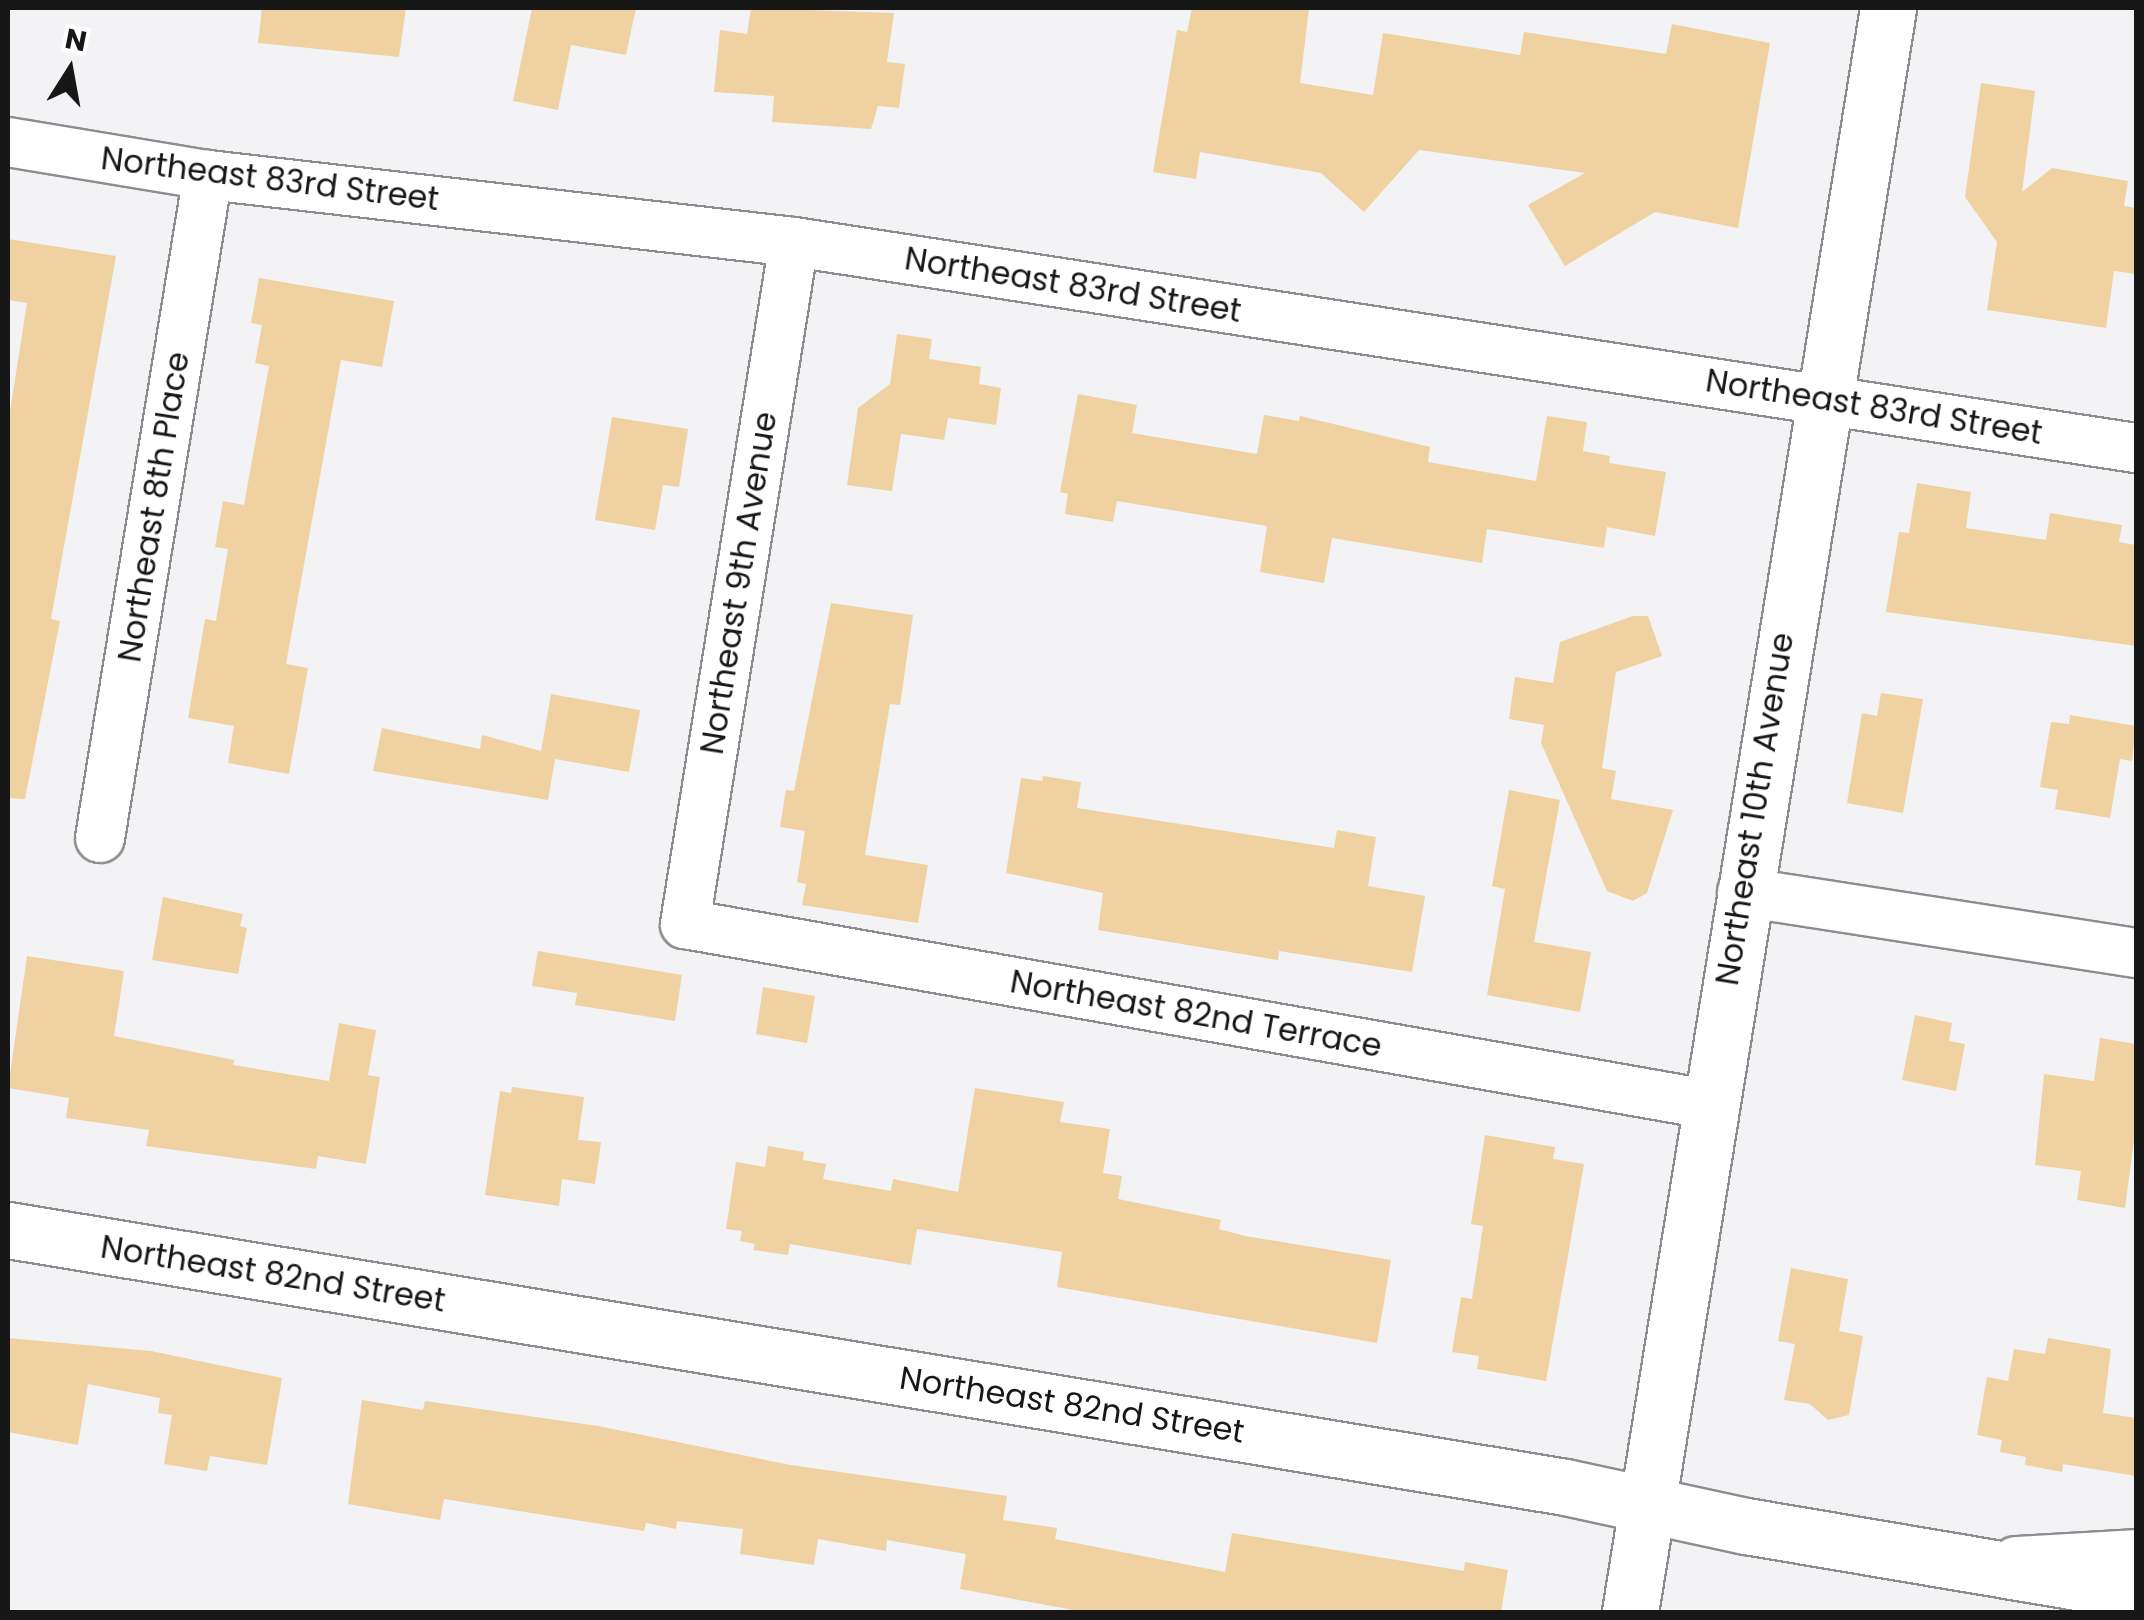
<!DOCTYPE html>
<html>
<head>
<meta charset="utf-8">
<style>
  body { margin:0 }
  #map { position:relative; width:2144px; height:1620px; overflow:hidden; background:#f3f3f6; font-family:Poppins,sans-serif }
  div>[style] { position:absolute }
  .building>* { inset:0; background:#f0d1a1 }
  .roads { filter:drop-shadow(2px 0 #8d8d90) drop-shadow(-2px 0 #8d8d90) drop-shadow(0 2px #8d8d90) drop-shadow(0 -2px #8d8d90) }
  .street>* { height:48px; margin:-24px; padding:0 24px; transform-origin:24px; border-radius:24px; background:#fff }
  .secondary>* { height:55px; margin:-27.5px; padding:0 27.5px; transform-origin:27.5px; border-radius:27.5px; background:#fff }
  .primary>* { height:55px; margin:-27.5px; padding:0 27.5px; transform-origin:27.5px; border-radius:27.5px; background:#fff }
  span { translate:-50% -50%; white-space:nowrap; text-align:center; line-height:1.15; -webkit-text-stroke:8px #fff; paint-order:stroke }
  .street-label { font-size:32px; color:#171718 }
  .frame { position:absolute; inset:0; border:10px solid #171718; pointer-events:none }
  .north { position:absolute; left:20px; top:20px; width:100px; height:100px; -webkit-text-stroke:8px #fff; paint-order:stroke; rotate:11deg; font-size:28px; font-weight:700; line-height:40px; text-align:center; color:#171718 }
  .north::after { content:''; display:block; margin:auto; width:35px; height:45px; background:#171718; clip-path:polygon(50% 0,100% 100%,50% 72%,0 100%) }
</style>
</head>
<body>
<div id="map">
  <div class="building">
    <i style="clip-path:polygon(262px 8px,406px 8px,399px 57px,258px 43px)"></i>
    <i style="clip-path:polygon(532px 8px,636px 8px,626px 55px,571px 45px,558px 110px,513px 101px)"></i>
    <i style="clip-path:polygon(751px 8px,894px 13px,887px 62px,905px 64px,899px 108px,878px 106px,871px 129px,772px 122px,774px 96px,714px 92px,720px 30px,747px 34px)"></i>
    <i style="clip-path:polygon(1192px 8px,1309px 8px,1300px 83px,1373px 95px,1383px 33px,1520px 55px,1524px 32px,1666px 54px,1672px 24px,1770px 43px,1738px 228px,1655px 212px,1565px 266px,1528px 205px,1585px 173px,1419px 150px,1364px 212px,1321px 173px,1200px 152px,1196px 179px,1153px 172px,1177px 30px,1187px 32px)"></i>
    <i style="clip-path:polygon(1981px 83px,2035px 91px,2022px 192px,2052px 168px,2128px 181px,2124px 206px,2136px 208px,2136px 274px,2114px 271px,2106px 328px,1987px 310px,1997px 242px,1965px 197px)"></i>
    <i style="clip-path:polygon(8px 239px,116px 256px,51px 619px,60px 621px,25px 799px,8px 798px,8px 424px,27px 303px,8px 300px)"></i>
    <i style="clip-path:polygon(259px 278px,394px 301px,382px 367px,341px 360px,286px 664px,308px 668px,289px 774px,228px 763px,234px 726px,188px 718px,205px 619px,216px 621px,228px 549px,215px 547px,223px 501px,244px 505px,269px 366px,255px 363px,262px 325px,251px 323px)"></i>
    <i style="clip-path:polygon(897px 334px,932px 339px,929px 359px,981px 367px,979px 384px,1001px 388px,996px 425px,948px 418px,944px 440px,901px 434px,892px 491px,847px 485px,858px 408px,890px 384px)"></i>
    <i style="clip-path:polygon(1078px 394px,1137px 405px,1132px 433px,1257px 454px,1264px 415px,1299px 421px,1300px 416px,1430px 447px,1428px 462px,1536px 481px,1547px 416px,1587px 422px,1583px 451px,1610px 456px,1609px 463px,1666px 472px,1655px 536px,1607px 527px,1604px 548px,1487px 529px,1482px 563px,1332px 538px,1324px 583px,1260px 572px,1267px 526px,1117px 501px,1113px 522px,1065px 514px,1068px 494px,1060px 492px)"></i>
    <i style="clip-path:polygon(612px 417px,688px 429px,679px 487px,663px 485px,655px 530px,595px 520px)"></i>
    <i style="clip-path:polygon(1917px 483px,1971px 492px,1966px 528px,2046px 540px,2050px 513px,2122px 525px,2119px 542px,2136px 545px,2136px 646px,1886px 612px,1899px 532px,1909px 533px)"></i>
    <i style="clip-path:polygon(831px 603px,913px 615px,900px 705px,890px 704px,865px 855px,928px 865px,918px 923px,802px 905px,806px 884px,797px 882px,805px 831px,780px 827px,786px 790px,794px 791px)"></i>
    <i style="clip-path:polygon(1633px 616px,1648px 616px,1662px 656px,1616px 672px,1602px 768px,1616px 771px,1611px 799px,1673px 810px,1647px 893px,1633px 901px,1607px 891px,1541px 743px,1544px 725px,1509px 719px,1515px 677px,1553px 683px,1560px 642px)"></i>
    <i style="clip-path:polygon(1881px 693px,1923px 699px,1903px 813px,1847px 803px,1862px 713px,1877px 716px)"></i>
    <i style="clip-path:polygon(551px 694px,640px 710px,629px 772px,555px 759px,548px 800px,373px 771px,382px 728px,480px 749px,482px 735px,541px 751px)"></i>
    <i style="clip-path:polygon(2070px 715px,2136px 726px,2132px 761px,2120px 759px,2110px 818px,2055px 809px,2058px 790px,2040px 787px,2051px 722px,2069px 724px)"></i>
    <i style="clip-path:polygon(1043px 776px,1081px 782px,1077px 808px,1334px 848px,1337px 830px,1376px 837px,1368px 886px,1425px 896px,1412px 972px,1279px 951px,1278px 960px,1098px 930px,1103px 893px,1006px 873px,1021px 778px,1042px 781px)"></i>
    <i style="clip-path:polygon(1509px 790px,1560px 800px,1534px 942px,1591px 952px,1580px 1012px,1487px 995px,1505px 889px,1492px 886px)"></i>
    <i style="clip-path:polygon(163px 897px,243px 914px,240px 926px,247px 928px,238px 974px,152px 960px)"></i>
    <i style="clip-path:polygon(538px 951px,682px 975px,675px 1021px,575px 1005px,577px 993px,532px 986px)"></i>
    <i style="clip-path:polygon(27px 956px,124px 971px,114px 1036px,234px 1060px,233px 1065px,329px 1081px,339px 1023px,376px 1030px,368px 1075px,380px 1077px,366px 1164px,318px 1156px,316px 1169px,146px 1146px,149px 1130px,66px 1118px,69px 1098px,8px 1088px)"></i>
    <i style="clip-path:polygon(763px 987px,815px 996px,807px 1043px,756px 1034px)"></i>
    <i style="clip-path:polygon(1915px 1015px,1952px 1023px,1949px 1041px,1965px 1044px,1956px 1091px,1902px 1080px)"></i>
    <i style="clip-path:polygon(2100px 1038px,2136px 1044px,2136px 1125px,2125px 1208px,2077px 1200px,2081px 1171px,2035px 1165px,2044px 1074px,2094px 1081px)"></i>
    <i style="clip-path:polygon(512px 1087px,584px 1097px,578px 1140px,601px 1142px,595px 1184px,562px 1179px,559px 1206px,485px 1195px,500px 1091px,511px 1093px)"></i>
    <i style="clip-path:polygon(975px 1088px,1064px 1102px,1060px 1122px,1110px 1129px,1103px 1173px,1122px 1176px,1118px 1199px,1221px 1220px,1219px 1229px,1245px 1236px,1391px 1260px,1377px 1343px,1057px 1287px,1062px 1252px,917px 1229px,911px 1265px,790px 1244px,788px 1255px,753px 1250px,755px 1244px,740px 1241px,742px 1231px,726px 1229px,736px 1162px,765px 1167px,768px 1146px,804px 1152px,803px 1160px,826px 1164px,823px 1179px,891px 1191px,893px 1179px,958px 1192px)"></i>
    <i style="clip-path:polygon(1485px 1135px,1555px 1147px,1553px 1159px,1584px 1164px,1546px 1381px,1477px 1369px,1479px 1356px,1452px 1352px,1461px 1297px,1472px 1299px,1483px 1226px,1471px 1224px)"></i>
    <i style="clip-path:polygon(1791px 1268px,1848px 1279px,1839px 1331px,1863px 1336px,1849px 1415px,1828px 1420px,1810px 1404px,1784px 1400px,1795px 1344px,1778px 1341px)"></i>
    <i style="clip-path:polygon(8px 1338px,151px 1351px,282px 1378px,267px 1465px,210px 1456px,207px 1471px,164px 1464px,172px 1415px,158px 1413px,160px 1398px,88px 1384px,78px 1445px,8px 1432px)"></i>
    <i style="clip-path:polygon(2048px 1338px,2111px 1349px,2103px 1413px,2136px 1418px,2136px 1476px,2063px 1464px,2062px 1472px,2025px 1465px,2026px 1457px,2000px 1452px,2002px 1440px,1977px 1435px,1987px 1377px,2008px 1381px,2014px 1349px,2045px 1354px)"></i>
    <i style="clip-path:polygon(362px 1400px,423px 1410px,425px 1401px,598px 1426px,791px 1465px,1007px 1496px,1003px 1520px,1057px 1528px,1055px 1539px,1225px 1572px,1232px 1533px,1464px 1571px,1465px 1562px,1508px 1570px,1501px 1612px,1084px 1612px,960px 1589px,966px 1554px,887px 1540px,886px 1551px,818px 1539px,814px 1565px,740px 1554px,743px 1529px,677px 1521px,676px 1529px,646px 1523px,644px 1531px,444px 1499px,440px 1520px,348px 1504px)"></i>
  </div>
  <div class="roads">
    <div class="street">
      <i style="left:8px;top:142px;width:203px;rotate:9.4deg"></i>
      <i style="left:208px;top:175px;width:590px;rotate:6.52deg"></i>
      <i style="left:794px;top:242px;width:1358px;rotate:8.73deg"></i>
      <i style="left:794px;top:242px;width:691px;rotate:99.08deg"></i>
      <i style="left:685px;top:924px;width:1038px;rotate:9.99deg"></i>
      <i style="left:100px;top:838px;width:672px;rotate:-80.75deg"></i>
      <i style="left:1742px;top:892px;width:399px;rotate:8.8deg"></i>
      <i style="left:2016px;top:1561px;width:120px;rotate:-3.3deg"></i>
    </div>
    <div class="secondary">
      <i style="left:1630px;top:1612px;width:1625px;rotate:-80.86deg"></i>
    </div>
    <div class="primary">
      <i style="left:8px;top:1230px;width:1578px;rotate:9.37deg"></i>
      <i style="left:1565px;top:1487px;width:185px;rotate:12.2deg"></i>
      <i style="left:1746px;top:1526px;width:396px;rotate:9.6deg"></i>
    </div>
  </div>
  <div class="street-label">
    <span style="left:270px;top:179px;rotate:7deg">Northeast 83rd Street</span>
    <span style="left:1073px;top:285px;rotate:9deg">Northeast 83rd Street</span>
    <span style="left:1874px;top:407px;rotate:9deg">Northeast 83rd Street</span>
    <span style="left:154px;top:507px;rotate:-81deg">Northeast 8th Place</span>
    <span style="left:739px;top:583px;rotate:-81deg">Northeast 9th Avenue</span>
    <span style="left:1755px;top:809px;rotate:-81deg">Northeast 10th Avenue</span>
    <span style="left:1196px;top:1014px;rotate:10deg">Northeast 82nd Terrace</span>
    <span style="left:273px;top:1274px;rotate:9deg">Northeast 82nd Street</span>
    <span style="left:1072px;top:1405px;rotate:9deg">Northeast 82nd Street</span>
  </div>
  <div class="frame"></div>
  <div class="north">N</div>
</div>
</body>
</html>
